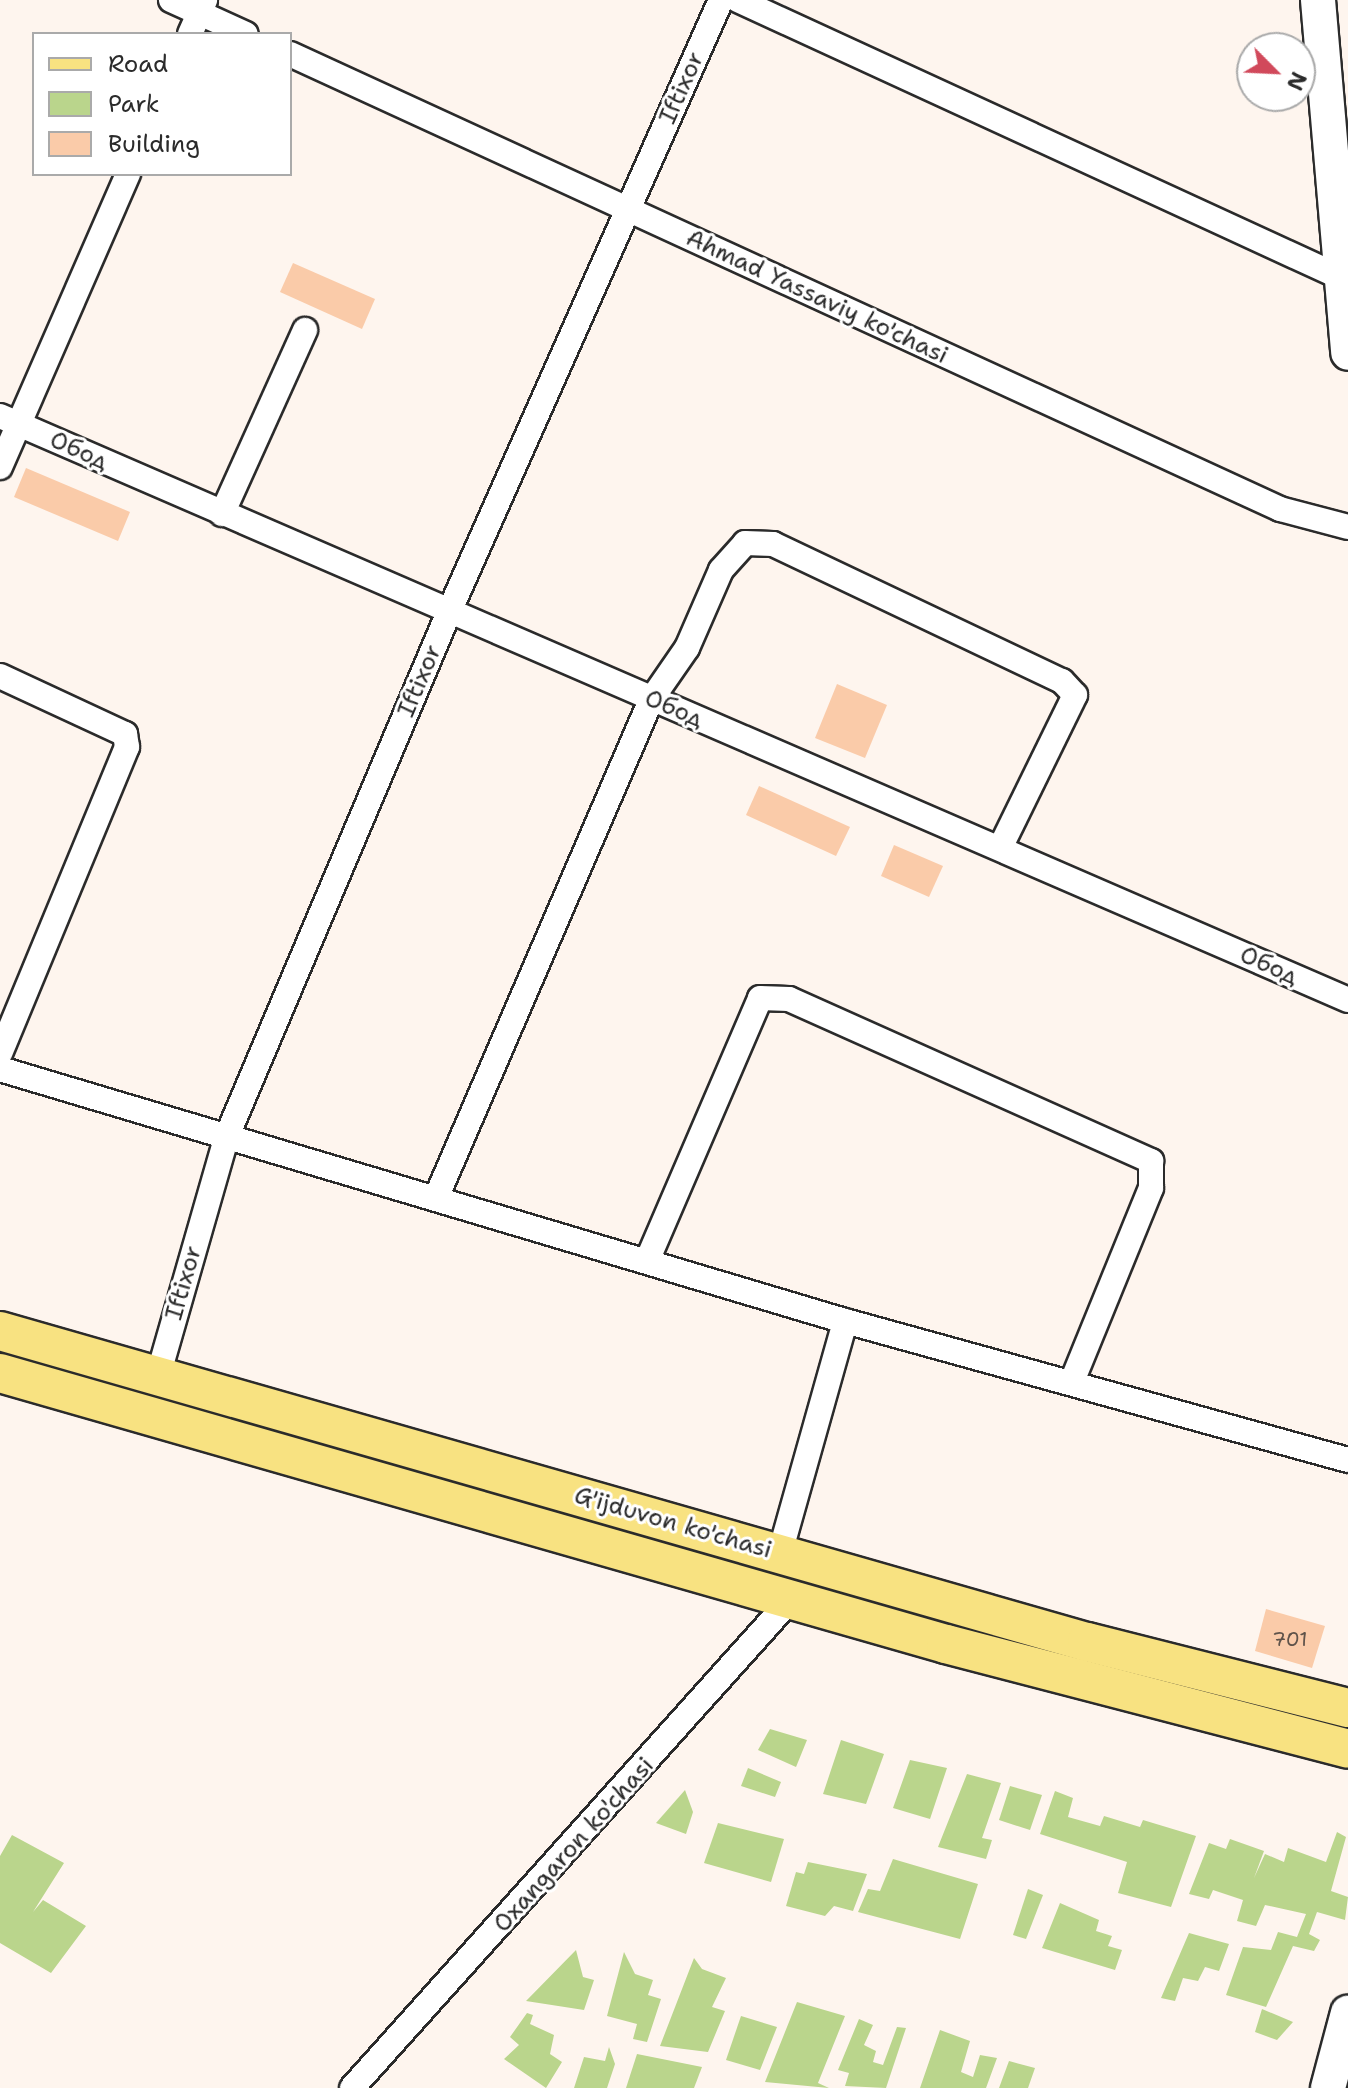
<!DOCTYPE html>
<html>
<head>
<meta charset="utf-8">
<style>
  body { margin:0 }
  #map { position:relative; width:1348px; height:2088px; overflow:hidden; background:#fef5ee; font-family:"Shantell Sans",sans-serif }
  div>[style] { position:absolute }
  .green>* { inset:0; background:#bad58c }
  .building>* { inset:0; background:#facba9 }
  .roads { filter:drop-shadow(2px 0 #2b2b2b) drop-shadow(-2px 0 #2b2b2b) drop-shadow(0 2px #2b2b2b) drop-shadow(0 -2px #2b2b2b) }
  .minor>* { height:24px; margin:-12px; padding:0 12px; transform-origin:12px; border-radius:12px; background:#fff }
  .secondary>* { height:34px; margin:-17px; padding:0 17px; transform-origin:17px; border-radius:17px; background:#fff }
  .primary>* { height:38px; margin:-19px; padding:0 19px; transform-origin:19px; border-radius:19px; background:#f8e281 }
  span { translate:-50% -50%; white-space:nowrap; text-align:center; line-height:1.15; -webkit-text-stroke:6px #fff; paint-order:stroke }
  .number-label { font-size:20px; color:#5f534a }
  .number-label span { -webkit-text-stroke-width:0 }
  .street-label { font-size:24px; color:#2b2b2b }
  .legend { position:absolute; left:32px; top:32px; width:260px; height:144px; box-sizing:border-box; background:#fff; border:2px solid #aaa; margin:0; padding:10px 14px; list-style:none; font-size:24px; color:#2b2b2b }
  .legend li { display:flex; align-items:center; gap:16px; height:40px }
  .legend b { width:40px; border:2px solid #aaa }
  .north { position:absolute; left:1236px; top:32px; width:80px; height:80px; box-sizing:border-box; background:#fff; border:2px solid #aaa; border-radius:50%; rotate:114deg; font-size:22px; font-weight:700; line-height:32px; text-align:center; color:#2b2b2b }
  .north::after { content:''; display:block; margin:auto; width:28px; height:36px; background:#d1495b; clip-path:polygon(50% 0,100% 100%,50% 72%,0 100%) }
</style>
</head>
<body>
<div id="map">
  <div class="green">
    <i style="clip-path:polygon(770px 1729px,807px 1740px,796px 1767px,758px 1750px)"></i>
    <i style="clip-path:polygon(841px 1740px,884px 1754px,866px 1804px,823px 1794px)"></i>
    <i style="clip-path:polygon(910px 1760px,947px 1768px,930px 1819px,893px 1808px)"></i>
    <i style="clip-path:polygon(748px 1768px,781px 1782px,775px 1797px,741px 1786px)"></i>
    <i style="clip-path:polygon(967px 1774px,1001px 1783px,982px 1838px,992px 1840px,986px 1859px,938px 1847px)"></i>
    <i style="clip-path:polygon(1010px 1786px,1042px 1795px,1030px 1830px,999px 1820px)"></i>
    <i style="clip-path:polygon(685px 1790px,693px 1812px,686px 1834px,656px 1823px)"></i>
    <i style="clip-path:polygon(1055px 1791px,1073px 1798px,1068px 1817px,1100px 1826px,1104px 1816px,1140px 1827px,1143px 1820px,1196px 1836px,1171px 1907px,1118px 1893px,1127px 1862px,1040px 1834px)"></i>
    <i style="clip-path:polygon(718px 1823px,784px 1839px,771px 1882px,704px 1863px)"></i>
    <i style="clip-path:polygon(1337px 1832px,1346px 1837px,1331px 1891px,1348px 1897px,1345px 1920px,1317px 1912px,1309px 1934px,1320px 1940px,1314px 1951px,1293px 1946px,1266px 2007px,1226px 1995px,1243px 1947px,1271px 1950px,1278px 1932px,1297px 1937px,1306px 1914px,1265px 1905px,1256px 1926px,1237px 1921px,1243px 1900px,1213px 1890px,1209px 1899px,1189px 1894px,1209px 1843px,1226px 1849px,1230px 1839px,1264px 1851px,1254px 1878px,1265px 1854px,1284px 1862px,1288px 1848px,1326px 1862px)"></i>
    <i style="clip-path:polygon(12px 1835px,64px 1863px,33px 1912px,43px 1900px,86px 1926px,51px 1973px,0 1943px,0 1856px)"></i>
    <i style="clip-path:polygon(893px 1859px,978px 1884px,960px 1939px,858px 1912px,868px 1889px,880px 1891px)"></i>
    <i style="clip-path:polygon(808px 1862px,867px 1874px,853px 1911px,834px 1906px,825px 1916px,786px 1906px,796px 1872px,804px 1874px)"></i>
    <i style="clip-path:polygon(1028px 1889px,1043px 1895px,1026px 1939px,1013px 1935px)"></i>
    <i style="clip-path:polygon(1060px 1903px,1099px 1920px,1096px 1931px,1112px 1936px,1108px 1946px,1122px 1950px,1115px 1970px,1042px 1948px)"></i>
    <i style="clip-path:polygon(1189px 1933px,1229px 1944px,1219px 1971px,1205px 1967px,1198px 1981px,1183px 1978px,1175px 2001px,1161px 1998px)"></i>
    <i style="clip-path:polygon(576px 1950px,583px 1977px,594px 1980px,584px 2010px,526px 2001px)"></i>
    <i style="clip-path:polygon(624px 1952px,635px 1974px,653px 1980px,648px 1995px,661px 1999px,647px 2042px,633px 2039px,637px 2024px,607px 2016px)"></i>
    <i style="clip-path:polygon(694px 1958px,702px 1969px,726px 1978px,712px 2007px,725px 2011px,708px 2052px,660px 2046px)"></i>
    <i style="clip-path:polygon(797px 2002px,845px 2016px,818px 2083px,829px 2088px,765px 2082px)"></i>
    <i style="clip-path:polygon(1262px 2009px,1293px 2022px,1277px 2040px,1255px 2032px)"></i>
    <i style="clip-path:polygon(527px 2013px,533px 2015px,530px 2024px,554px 2035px,550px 2054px,562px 2062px,546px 2088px,504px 2059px,519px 2045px,510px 2037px)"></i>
    <i style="clip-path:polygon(741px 2016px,777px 2027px,760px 2070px,726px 2060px)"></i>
    <i style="clip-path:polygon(859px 2019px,873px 2025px,864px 2045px,876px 2051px,873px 2062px,883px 2065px,897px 2027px,906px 2028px,886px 2088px,845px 2086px,849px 2073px,838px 2070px)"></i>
    <i style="clip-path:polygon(940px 2030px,970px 2041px,961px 2072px,973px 2077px,980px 2055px,997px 2058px,986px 2088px,920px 2088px)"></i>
    <i style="clip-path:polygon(609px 2047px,615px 2064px,607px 2088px,574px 2088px,584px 2057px,605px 2061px)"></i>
    <i style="clip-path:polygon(637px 2054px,702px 2067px,694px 2088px,626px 2088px)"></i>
    <i style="clip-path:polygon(1009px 2061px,1035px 2068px,1028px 2088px,999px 2088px)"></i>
  </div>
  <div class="building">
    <i style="clip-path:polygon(293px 263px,375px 299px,362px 329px,280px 292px)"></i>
    <i style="clip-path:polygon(26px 468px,130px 512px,118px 541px,14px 497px)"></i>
    <i style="clip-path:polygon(837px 684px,887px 705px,865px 758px,815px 738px)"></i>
    <i style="clip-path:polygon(759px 786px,850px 827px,836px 856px,746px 815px)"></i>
    <i style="clip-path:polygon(894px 845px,943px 866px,929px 897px,881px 876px)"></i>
    <i style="clip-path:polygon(1266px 1609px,1325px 1626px,1312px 1668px,1255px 1651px)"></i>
  </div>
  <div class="roads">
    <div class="minor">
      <i style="left:171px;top:0;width:82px;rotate:24.4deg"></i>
      <i style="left:738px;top:0;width:663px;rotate:24.71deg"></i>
      <i style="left:190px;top:34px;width:37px;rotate:-66deg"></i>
      <i style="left:290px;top:54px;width:1090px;rotate:24.68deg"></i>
      <i style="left:1280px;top:509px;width:70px;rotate:14.8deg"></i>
      <i style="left:0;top:416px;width:1469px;rotate:23.42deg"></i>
      <i style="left:0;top:467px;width:320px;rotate:-66.4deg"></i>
      <i style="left:222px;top:514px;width:202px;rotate:-65.7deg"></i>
      <i style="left:0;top:676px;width:138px;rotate:24.9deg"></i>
      <i style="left:125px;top:734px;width:13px;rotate:81deg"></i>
      <i style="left:127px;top:747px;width:331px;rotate:112.5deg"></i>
      <i style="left:0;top:1069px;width:882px;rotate:16.61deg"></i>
      <i style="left:845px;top:1321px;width:522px;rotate:15.45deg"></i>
      <i style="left:436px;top:1198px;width:542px;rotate:-66.65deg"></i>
      <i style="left:651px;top:700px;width:63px;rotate:-55.3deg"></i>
      <i style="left:687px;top:648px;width:85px;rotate:-66.4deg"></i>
      <i style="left:721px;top:570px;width:36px;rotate:-48deg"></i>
      <i style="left:745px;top:543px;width:28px;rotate:2deg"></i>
      <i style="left:773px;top:544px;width:320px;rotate:25.4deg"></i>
      <i style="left:1062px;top:681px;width:19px;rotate:47deg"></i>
      <i style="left:1075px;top:695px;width:170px;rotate:116.1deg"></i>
      <i style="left:647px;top:1261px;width:286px;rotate:-66.7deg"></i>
      <i style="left:760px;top:998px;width:29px;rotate:2deg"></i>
      <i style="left:789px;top:999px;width:397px;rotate:24.1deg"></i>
      <i style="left:1151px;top:1161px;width:27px;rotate:90deg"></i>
      <i style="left:1151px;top:1188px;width:209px;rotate:112.2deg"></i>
      <i style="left:158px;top:1376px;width:250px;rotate:-74deg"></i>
      <i style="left:227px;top:1136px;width:569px;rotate:-67.04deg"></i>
      <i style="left:449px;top:612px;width:670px;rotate:-66.04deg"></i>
      <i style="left:780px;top:1553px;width:241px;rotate:-74.3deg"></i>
      <i style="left:352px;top:2088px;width:659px;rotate:-48.08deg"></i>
    </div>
    <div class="secondary">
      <i style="left:1318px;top:0;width:354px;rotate:85.1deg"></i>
      <i style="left:1328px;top:2088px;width:78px;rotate:-75.1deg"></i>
    </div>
    <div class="primary">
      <i style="left:0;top:1331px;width:1131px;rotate:15.97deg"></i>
      <i style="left:1087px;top:1642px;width:269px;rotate:14.2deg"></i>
      <i style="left:0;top:1373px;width:984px;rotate:15.99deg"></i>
      <i style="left:946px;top:1644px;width:415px;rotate:14.6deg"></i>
    </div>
  </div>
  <div class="number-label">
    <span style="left:1290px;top:1639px">701</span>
  </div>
  <div class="street-label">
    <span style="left:682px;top:88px;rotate:-66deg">Iftixor</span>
    <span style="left:817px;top:297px;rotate:25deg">Ahmad Yassaviy ko'chasi</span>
    <span style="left:79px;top:451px;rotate:24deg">Обод</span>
    <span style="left:420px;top:681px;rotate:-67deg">Iftixor</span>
    <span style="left:674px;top:709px;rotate:23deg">Обод</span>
    <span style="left:1269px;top:966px;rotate:24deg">Обод</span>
    <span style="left:184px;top:1283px;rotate:-74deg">Iftixor</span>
    <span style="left:673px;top:1523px;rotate:16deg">G'ijduvon ko'chasi</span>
    <span style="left:574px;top:1845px;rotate:-48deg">Oxangaron ko'chasi</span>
  </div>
  <ul class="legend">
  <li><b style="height:10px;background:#f8e281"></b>Road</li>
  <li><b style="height:22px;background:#bad58c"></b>Park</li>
  <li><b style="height:22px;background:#facba9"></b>Building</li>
  </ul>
  <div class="north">N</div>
</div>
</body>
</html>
